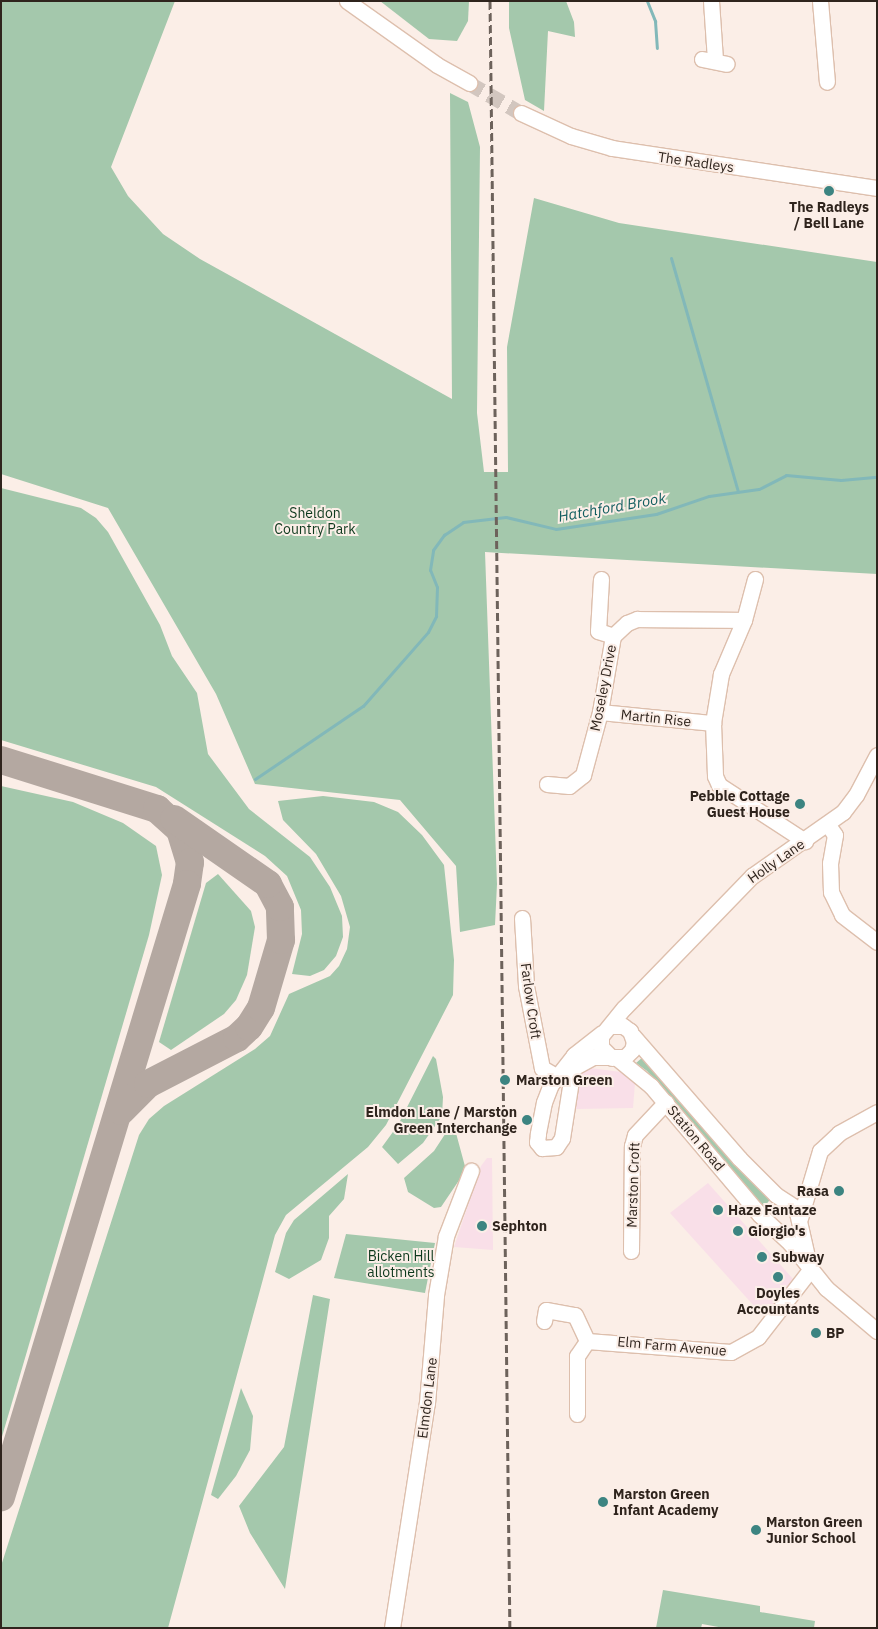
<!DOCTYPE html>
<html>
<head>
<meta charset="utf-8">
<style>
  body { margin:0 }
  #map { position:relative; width:878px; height:1629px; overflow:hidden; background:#fbeee7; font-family:"IBM Plex Sans",sans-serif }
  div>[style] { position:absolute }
  .commercial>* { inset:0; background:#f9dfe8 }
  .green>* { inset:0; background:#a4c8ac }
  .stream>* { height:3px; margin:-1.5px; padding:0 1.5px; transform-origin:1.5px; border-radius:1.5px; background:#82b8b9 }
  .taxiway>* { height:28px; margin:-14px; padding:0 14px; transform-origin:14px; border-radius:14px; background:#b4a8a1 }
  .minor-tunnel>* { height:15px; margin-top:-7.5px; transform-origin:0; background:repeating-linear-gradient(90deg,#d2c6bf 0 15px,transparent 0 23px) }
  .roads { filter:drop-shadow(1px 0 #ddbfad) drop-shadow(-1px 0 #ddbfad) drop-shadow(0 1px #ddbfad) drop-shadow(0 -1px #ddbfad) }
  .minor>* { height:15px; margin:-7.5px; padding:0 7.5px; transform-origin:7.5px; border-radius:7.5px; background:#fff }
  .rail>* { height:3px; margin-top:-1.5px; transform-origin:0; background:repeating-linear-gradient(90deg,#6d625b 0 8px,transparent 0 12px) }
  .dots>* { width:14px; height:14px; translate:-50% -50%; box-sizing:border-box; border:2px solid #fbeee7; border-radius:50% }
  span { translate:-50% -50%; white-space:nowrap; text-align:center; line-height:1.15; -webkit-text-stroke:4px #fbeee7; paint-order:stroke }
  .street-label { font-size:14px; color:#2f241d }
  .poi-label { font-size:14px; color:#2f241d; font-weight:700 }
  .right { translate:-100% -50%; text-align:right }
  .left { translate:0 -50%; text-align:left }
  .park-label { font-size:14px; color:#0e391d }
  .water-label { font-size:15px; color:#115d5f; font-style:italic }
  .frame { position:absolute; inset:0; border:2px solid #2f241d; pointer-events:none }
</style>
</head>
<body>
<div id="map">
  <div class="commercial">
    <i style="clip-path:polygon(590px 1068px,621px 1072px,635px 1083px,633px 1108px,576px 1109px,581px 1070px)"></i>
    <i style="clip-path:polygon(487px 1158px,492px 1158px,493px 1250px,454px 1247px,481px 1166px)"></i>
    <i style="clip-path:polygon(708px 1183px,793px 1279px,764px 1317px,670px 1213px)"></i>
  </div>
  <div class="green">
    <i style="clip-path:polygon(1px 1px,175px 1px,111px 167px,128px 196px,163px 234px,200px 259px,452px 399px,450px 93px,468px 102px,480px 147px,477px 413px,484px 472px,508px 472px,507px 347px,534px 198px,619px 223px,877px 262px,877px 574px,485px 552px,497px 884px,495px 925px,460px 932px,456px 866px,400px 800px,255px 784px,216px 694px,108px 508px,1px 474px)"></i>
    <i style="clip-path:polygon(380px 1px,469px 1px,468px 21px,457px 41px,429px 39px)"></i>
    <i style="clip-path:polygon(509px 1px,566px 1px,574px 22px,575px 37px,548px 31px,544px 111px,525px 100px,509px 28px)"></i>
    <i style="clip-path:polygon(1px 488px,81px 508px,96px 518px,108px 532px,160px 625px,172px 656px,197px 693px,208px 754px,249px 809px,310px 857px,330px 887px,342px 916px,343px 937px,336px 956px,324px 970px,310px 976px,292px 974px,302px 934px,301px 910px,287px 876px,265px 856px,156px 787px,1px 740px)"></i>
    <i style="clip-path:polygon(1px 786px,73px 802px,123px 823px,156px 846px,162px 875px,149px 935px,1px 1440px)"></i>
    <i style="clip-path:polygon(323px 796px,374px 802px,398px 812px,422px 835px,444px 865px,454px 960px,453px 995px,386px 1125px,368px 1147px,286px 1215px,275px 1235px,168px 1628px,1px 1628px,1px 1566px,139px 1135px,149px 1119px,164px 1106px,255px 1049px,270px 1036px,289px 994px,330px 976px,339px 966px,347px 949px,350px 927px,341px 896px,316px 854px,283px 820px,278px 801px)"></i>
    <i style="clip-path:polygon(218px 874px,251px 911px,255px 927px,247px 975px,236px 1000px,224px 1014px,171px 1050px,159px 1042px,206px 883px)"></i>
    <i style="clip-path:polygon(433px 1056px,436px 1059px,443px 1097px,442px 1116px,423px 1143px,398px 1164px,382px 1147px,398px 1125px)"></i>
    <i style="clip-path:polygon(643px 1057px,773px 1196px,764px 1207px,647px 1071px,636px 1063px)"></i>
    <i style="clip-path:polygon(453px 1122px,466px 1170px,441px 1207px,434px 1208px,408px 1192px,404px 1178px,434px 1151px)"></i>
    <i style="clip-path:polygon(348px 1174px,344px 1199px,329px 1216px,329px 1238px,321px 1260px,289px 1279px,275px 1272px,286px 1233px,294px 1220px)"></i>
    <i style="clip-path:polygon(346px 1234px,435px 1243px,425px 1293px,334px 1278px)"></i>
    <i style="clip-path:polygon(313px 1295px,330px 1299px,285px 1589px,250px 1533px,239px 1506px,284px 1447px)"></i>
    <i style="clip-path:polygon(241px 1388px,253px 1416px,250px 1450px,236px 1476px,218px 1499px,211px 1495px)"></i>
    <i style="clip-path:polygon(663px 1590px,760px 1606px,760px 1612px,815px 1621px,814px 1628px,724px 1628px,702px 1624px,701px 1628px,656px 1628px)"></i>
  </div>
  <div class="stream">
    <i style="left:647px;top:1px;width:22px;rotate:68deg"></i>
    <i style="left:655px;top:21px;width:27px;rotate:86deg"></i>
    <i style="left:671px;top:258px;width:243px;rotate:74deg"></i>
    <i style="left:255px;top:779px;width:130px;rotate:-34.1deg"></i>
    <i style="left:363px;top:706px;width:98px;rotate:-48.7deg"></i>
    <i style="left:428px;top:632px;width:18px;rotate:-63deg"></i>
    <i style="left:436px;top:616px;width:29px;rotate:-88deg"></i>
    <i style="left:437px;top:587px;width:18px;rotate:-112deg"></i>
    <i style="left:430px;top:570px;width:20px;rotate:-81deg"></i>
    <i style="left:433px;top:550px;width:19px;rotate:-54deg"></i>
    <i style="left:444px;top:535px;width:23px;rotate:-34deg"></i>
    <i style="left:463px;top:522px;width:43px;rotate:-6.6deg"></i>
    <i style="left:506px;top:517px;width:51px;rotate:13.5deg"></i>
    <i style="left:556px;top:529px;width:101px;rotate:-8.5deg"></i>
    <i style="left:656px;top:514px;width:56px;rotate:-18.8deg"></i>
    <i style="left:709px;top:496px;width:50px;rotate:-8deg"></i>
    <i style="left:759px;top:489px;width:30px;rotate:-27deg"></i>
    <i style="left:786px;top:475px;width:55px;rotate:5.2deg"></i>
    <i style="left:841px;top:480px;width:36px;rotate:-5deg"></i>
  </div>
  <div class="taxiway">
    <i style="left:1px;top:760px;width:164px;rotate:17.4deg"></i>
    <i style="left:157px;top:809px;width:31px;rotate:42deg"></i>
    <i style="left:180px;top:830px;width:34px;rotate:73deg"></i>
    <i style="left:190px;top:862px;width:22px;rotate:98deg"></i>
    <i style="left:187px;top:884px;width:641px;rotate:106.88deg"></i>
    <i style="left:121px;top:1111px;width:38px;rotate:-45deg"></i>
    <i style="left:148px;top:1084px;width:100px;rotate:-27.3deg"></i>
    <i style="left:237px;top:1038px;width:16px;rotate:-43deg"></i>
    <i style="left:249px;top:1027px;width:22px;rotate:-58deg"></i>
    <i style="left:261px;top:1008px;width:71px;rotate:-73.6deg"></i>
    <i style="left:281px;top:940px;width:33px;rotate:-92deg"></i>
    <i style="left:280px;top:907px;width:26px;rotate:-118deg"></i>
    <i style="left:268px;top:884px;width:114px;rotate:-145.3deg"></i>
  </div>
  <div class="minor-tunnel">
    <i style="left:469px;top:83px;width:60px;rotate:30deg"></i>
  </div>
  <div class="roads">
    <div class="minor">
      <i style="left:347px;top:1px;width:110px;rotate:35.4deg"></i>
      <i style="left:437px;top:65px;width:37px;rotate:29deg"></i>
      <i style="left:711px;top:1px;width:59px;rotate:86.1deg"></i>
      <i style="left:820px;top:1px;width:81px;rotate:85.1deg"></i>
      <i style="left:702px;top:59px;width:25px;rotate:11deg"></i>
      <i style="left:521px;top:113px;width:55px;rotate:24.7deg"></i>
      <i style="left:571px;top:136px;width:43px;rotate:16.3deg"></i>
      <i style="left:612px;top:148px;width:268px;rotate:8.6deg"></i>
      <i style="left:601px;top:579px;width:52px;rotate:93.3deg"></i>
      <i style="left:598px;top:631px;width:16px;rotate:18deg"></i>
      <i style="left:755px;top:579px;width:42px;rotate:105deg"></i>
      <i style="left:744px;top:620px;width:59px;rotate:113.1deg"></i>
      <i style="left:721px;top:674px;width:50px;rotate:99.3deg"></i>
      <i style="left:713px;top:723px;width:53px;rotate:87.8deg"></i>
      <i style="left:715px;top:776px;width:10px;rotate:66deg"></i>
      <i style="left:719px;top:785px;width:103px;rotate:33.1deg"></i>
      <i style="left:600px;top:712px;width:114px;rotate:5.6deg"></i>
      <i style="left:547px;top:784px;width:22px;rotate:5deg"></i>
      <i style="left:569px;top:786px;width:18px;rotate:-38deg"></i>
      <i style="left:583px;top:775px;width:65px;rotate:-74.9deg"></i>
      <i style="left:600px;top:712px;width:77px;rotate:-80.3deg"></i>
      <i style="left:613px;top:636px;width:19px;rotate:-43deg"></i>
      <i style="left:627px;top:623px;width:11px;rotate:-22deg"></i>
      <i style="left:637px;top:619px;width:107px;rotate:0.5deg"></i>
      <i style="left:828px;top:825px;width:12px;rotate:55deg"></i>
      <i style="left:835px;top:835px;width:28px;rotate:100deg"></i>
      <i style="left:830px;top:863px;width:29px;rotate:88deg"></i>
      <i style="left:831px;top:892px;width:25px;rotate:64deg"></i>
      <i style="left:842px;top:915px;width:44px;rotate:37.6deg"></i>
      <i style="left:522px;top:918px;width:68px;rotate:86.6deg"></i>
      <i style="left:526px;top:986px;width:84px;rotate:79deg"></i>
      <i style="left:542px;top:1068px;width:16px;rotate:30deg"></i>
      <i style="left:602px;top:1033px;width:36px;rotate:142deg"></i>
      <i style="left:574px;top:1055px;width:37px;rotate:128deg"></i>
      <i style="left:551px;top:1084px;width:19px;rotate:111deg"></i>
      <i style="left:544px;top:1102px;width:33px;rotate:101deg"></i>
      <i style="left:538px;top:1134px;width:8px;rotate:97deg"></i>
      <i style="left:537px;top:1142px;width:8px;rotate:50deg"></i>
      <i style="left:542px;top:1148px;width:14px;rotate:-4deg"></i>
      <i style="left:556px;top:1147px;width:11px;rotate:-56deg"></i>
      <i style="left:562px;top:1138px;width:71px;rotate:-81.1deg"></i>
      <i style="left:573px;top:1068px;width:23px;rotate:-29deg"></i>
      <i style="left:593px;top:1057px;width:32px"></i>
      <i style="left:625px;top:1057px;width:10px;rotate:-45deg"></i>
      <i style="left:632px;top:1050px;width:8px;rotate:-76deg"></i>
      <i style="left:634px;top:1042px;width:12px;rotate:-110deg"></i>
      <i style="left:630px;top:1031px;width:9px;rotate:-144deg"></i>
      <i style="left:623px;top:1026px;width:12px;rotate:180deg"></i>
      <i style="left:633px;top:1036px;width:162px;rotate:49deg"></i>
      <i style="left:739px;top:1158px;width:52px;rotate:45deg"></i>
      <i style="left:776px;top:1195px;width:24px;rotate:33deg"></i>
      <i style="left:796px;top:1208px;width:54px;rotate:77.2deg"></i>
      <i style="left:612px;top:1058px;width:16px;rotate:-135deg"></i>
      <i style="left:601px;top:1047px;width:11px;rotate:-90deg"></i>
      <i style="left:601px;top:1036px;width:36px;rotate:-51deg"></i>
      <i style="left:624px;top:1008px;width:184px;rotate:-45.9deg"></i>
      <i style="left:752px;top:876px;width:111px;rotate:-35.1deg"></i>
      <i style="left:843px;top:812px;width:21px;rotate:-53deg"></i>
      <i style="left:856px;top:795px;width:45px;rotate:-62.3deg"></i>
      <i style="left:618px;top:1059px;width:43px;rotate:39.3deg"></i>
      <i style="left:651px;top:1086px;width:169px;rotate:49.8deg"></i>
      <i style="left:760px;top:1215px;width:41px;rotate:43deg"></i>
      <i style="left:790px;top:1243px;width:58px;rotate:51.3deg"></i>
      <i style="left:826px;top:1288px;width:67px;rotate:40.1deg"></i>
      <i style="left:800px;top:1218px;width:70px;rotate:-73.4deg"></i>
      <i style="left:820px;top:1151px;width:26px;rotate:-43deg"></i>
      <i style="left:839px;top:1133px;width:43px;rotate:-28.9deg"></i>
      <i style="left:631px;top:1251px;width:105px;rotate:-89.5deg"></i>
      <i style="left:632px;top:1146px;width:11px;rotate:-75deg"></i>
      <i style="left:635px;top:1135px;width:45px;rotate:-46.8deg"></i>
      <i style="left:544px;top:1321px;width:11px;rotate:-80deg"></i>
      <i style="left:546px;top:1310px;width:29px;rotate:10deg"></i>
      <i style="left:575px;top:1315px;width:29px;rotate:65deg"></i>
      <i style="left:587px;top:1341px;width:144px;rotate:4.4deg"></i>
      <i style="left:731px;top:1352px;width:31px;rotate:-29deg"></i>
      <i style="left:758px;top:1337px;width:85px;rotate:-52.2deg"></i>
      <i style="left:577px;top:1414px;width:58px;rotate:-90deg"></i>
      <i style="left:577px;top:1356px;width:18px;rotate:-56deg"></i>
      <i style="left:392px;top:1628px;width:228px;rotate:-81.2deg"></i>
      <i style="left:427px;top:1403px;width:108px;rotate:-85.2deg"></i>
      <i style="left:436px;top:1295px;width:60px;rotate:-80.4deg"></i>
      <i style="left:446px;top:1236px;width:70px;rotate:-69deg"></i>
    </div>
  </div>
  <div class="rail">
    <i style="left:490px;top:1px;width:1627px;rotate:89.3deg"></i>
  </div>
  <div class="dots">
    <i style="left:829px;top:191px;background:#3c8481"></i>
    <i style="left:800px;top:804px;background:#3c8481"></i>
    <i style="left:505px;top:1080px;background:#3c8481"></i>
    <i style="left:527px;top:1120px;background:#3c8481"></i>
    <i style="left:839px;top:1191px;background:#3c8481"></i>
    <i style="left:718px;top:1210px;background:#3c8481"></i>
    <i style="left:482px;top:1226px;background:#3c8481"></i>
    <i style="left:738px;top:1231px;background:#3c8481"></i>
    <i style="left:762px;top:1257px;background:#3c8481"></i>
    <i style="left:778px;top:1277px;background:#3c8481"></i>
    <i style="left:816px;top:1333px;background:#3c8481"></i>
    <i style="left:603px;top:1502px;background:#3c8481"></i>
    <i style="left:756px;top:1530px;background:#3c8481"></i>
  </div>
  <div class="street-label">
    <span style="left:696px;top:162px;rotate:8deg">The Radleys</span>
    <span style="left:603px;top:688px;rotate:-79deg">Moseley Drive</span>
    <span style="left:656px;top:718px;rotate:6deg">Martin Rise</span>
    <span style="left:776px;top:861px;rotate:-35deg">Holly Lane</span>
    <span style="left:531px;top:1001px;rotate:82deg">Farlow Croft</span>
    <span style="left:696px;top:1138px;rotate:50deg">Station Road</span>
    <span style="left:633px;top:1185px;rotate:-88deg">Marston Croft</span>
    <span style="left:672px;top:1346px;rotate:5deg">Elm Farm Avenue</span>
    <span style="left:427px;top:1398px;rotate:-83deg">Elmdon Lane</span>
  </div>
  <div class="poi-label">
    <span style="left:829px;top:215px">The Radleys<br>/ Bell Lane</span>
    <span class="right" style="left:790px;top:804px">Pebble Cottage<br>Guest House</span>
    <span class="left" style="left:516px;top:1080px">Marston Green</span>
    <span class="right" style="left:517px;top:1120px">Elmdon Lane / Marston<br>Green Interchange</span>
    <span class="right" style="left:829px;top:1191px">Rasa</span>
    <span class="left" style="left:728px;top:1210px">Haze Fantaze</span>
    <span class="left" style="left:492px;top:1226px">Sephton</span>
    <span class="left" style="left:748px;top:1231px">Giorgio's</span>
    <span class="left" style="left:772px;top:1257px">Subway</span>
    <span style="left:778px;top:1301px">Doyles<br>Accountants</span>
    <span class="left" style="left:826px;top:1333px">BP</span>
    <span class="left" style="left:613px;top:1502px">Marston Green<br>Infant Academy</span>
    <span class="left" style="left:766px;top:1530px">Marston Green<br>Junior School</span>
  </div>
  <div class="park-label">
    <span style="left:315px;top:521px">Sheldon<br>Country Park</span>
    <span style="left:401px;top:1264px">Bicken Hill<br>allotments</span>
  </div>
  <div class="water-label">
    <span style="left:612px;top:507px;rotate:-10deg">Hatchford Brook</span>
  </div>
  <div class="frame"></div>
</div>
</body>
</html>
